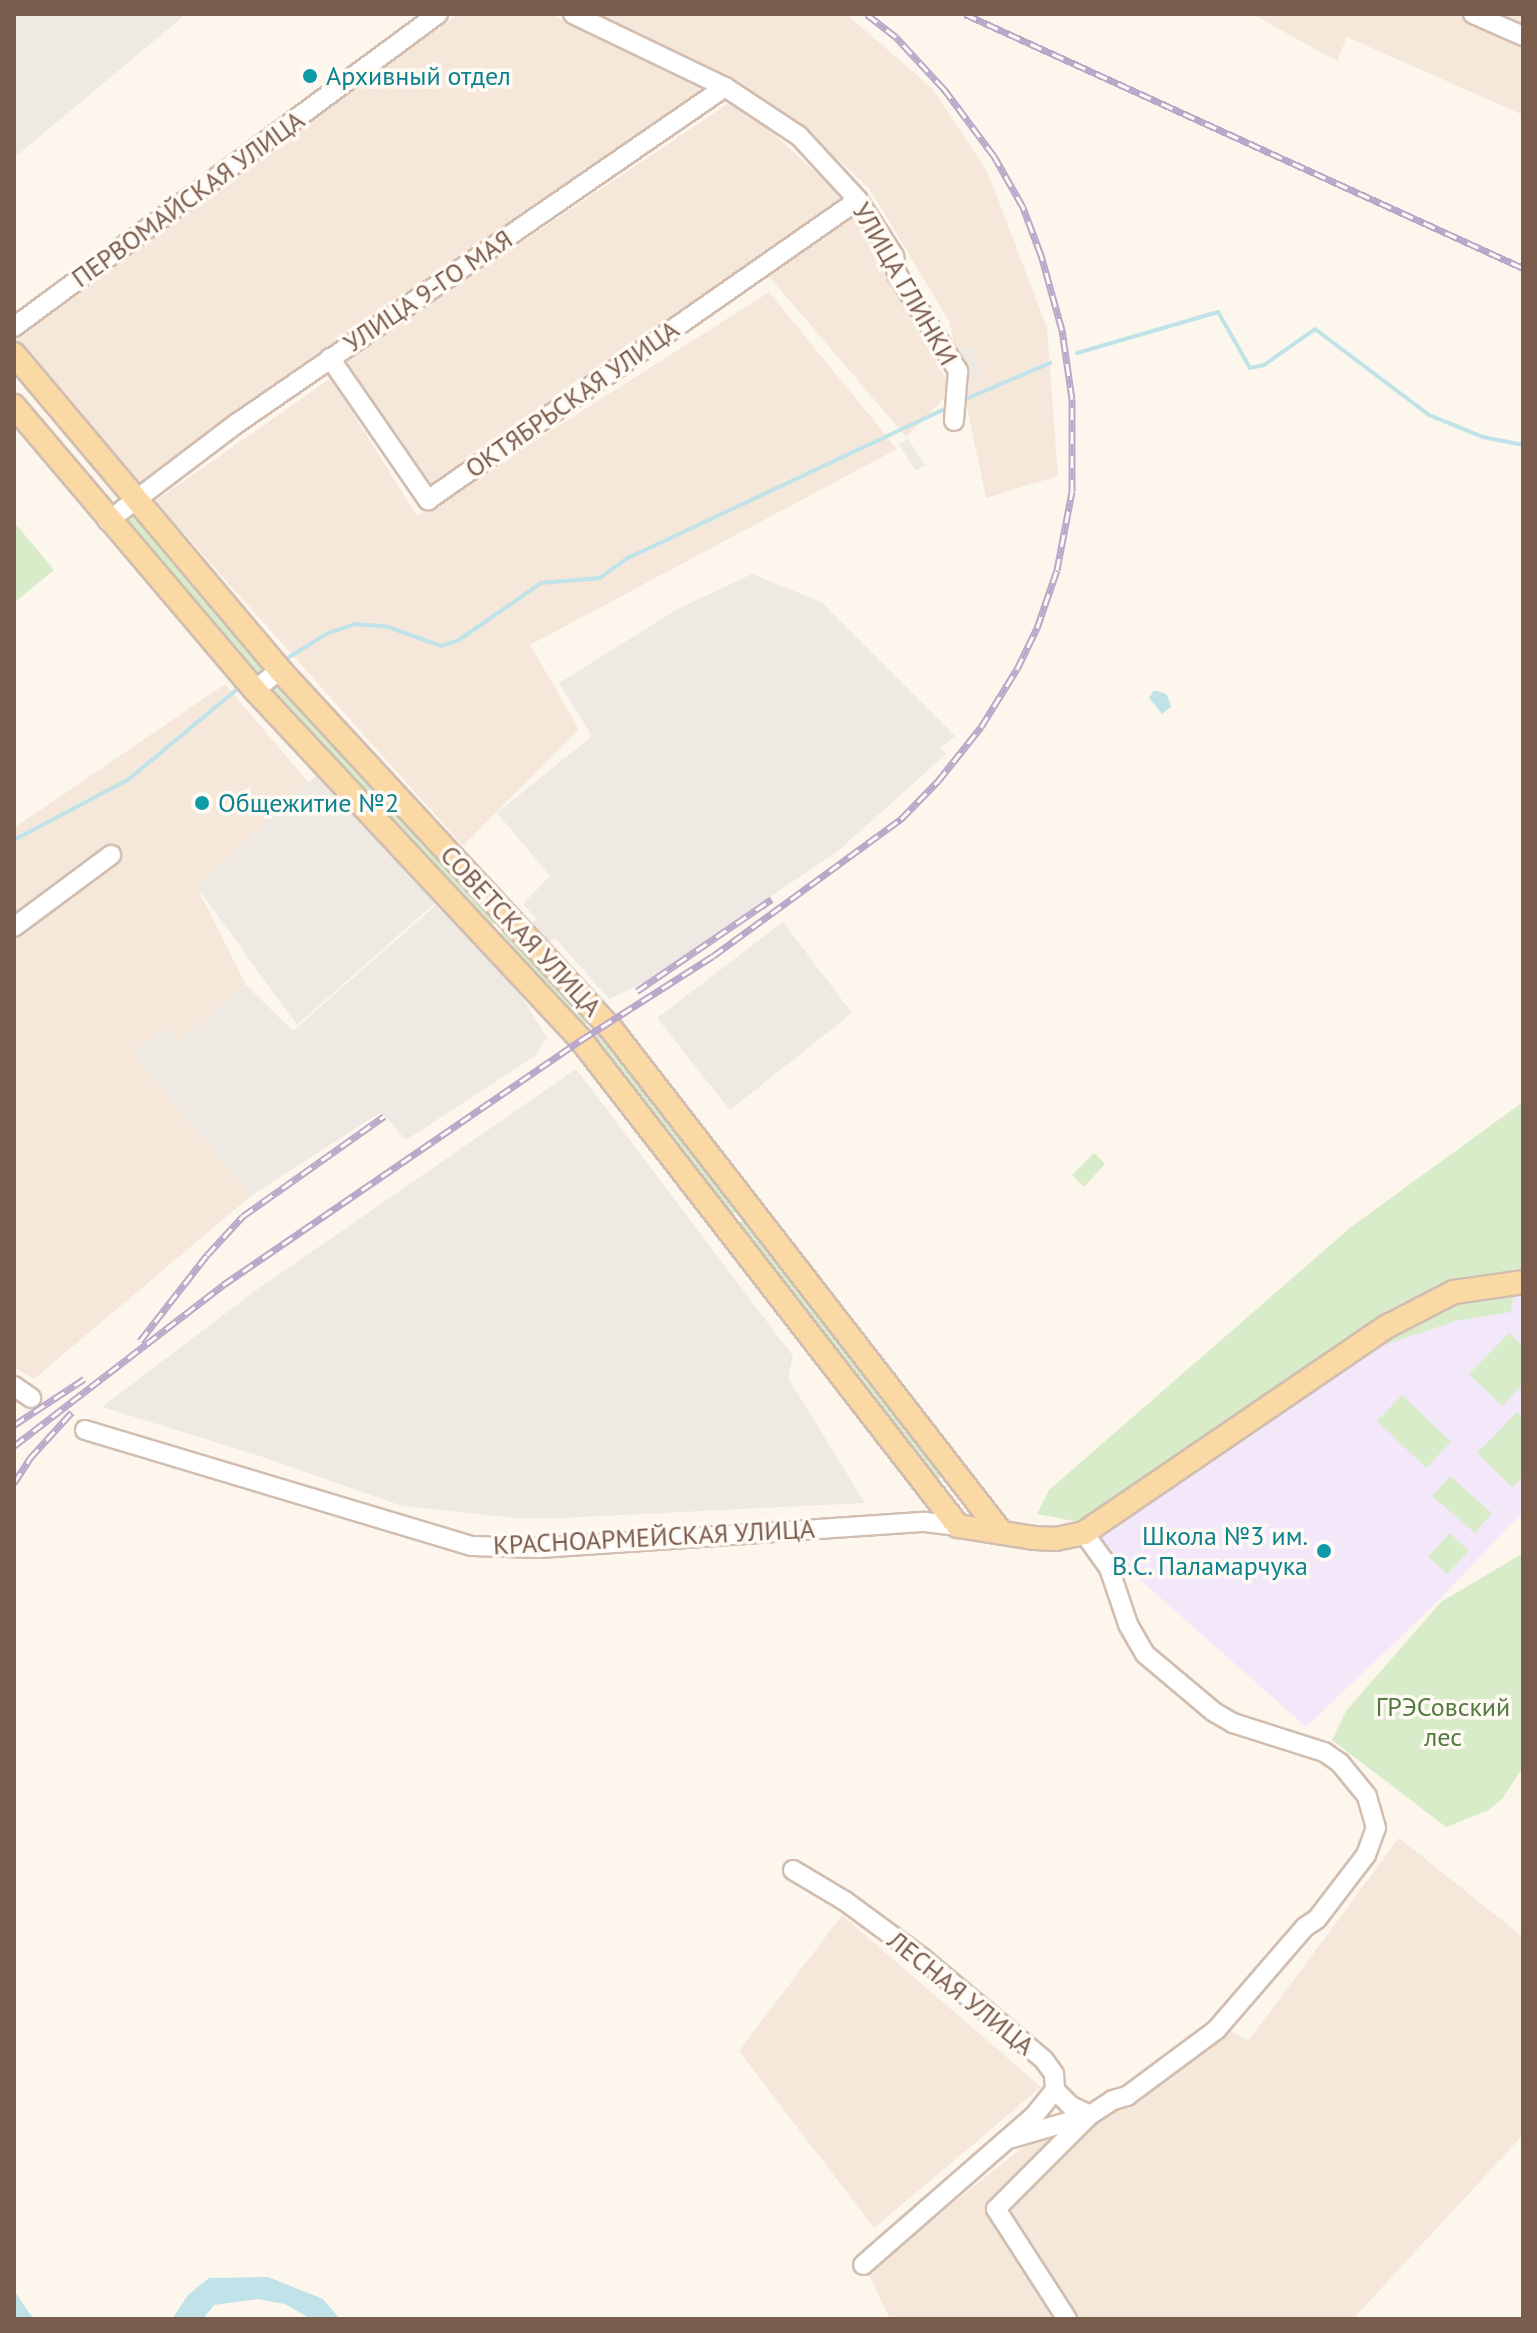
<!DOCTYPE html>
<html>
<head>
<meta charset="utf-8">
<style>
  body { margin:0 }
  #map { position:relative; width:1537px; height:2333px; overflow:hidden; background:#fdf6ec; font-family:"PT Sans",sans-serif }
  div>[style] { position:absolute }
  .residential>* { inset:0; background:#f5e8da }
  .industrial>* { inset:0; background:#efe9e4 }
  .education>* { inset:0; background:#f3e8fa }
  .green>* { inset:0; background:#d8ecc9 }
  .water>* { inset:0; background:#bfe3e8 }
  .stream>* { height:4px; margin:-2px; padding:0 2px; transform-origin:2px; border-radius:2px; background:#bfe3e8 }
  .roads { filter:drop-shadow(2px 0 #d1beb0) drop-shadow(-2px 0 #d1beb0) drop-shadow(0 2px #d1beb0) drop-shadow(0 -2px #d1beb0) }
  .minor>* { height:18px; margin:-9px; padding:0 9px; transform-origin:9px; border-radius:9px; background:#fff }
  .major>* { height:22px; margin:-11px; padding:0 11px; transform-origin:11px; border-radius:11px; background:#fbd9a5 }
  .rail>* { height:7px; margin-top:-3.5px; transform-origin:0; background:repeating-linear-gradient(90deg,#fffaf3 0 12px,#b9a8c9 0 24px); box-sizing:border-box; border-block:2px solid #b9a8c9 }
  .dots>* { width:22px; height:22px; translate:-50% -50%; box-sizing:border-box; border:4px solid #fffaf3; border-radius:50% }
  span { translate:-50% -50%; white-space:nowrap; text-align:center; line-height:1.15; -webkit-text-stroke:7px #fffaf3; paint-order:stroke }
  .culture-label { font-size:26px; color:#0d838f }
  .left { translate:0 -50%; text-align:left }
  .right { translate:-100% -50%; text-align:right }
  .street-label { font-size:26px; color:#7a5c4d }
  .park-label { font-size:26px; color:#537a41 }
  .frame { position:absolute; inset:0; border:16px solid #7a5c4d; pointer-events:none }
</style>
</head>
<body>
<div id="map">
  <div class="residential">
    <i style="clip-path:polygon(458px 14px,550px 14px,704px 87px,136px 488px,14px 339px)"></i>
    <i style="clip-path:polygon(592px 14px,846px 14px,933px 89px,988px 173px,1047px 328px,1058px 476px,986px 498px,949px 321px,869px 188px,794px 120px)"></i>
    <i style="clip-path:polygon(1252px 14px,1523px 14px,1523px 115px,1347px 37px,1337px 61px)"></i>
    <i style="clip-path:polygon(735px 99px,844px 198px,430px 487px,346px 360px)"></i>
    <i style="clip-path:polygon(856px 215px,952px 390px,906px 437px,767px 274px)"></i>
    <i style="clip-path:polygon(769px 292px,897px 449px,530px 645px,579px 729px,463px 846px,155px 501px,331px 378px,417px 516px)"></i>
    <i style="clip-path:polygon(225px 684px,309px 783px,197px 887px,246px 985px,181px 1040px,133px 1053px,251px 1196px,34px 1379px,14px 1367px,14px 828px)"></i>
    <i style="clip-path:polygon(1399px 1838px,1523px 1937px,1523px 2135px,1353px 2319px,890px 2319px,867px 2271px,1042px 2132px,1135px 2102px,1228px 2029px,1248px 2041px)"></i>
    <i style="clip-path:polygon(842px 1915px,1041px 2087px,874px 2228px,739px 2051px)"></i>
  </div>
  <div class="industrial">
    <i style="clip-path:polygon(14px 14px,186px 14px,14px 158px)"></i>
    <i style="clip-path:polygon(972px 345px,981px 379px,970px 382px,961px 348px)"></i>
    <i style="clip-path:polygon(908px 439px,925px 465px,916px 471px,899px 445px)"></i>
    <i style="clip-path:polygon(752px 574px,821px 602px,955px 736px,941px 747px,946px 754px,838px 851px,644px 982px,609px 999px,555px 938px,547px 944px,529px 925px,537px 919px,523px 904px,550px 876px,497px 813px,592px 736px,559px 683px,676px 610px)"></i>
    <i style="clip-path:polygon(320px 772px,438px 900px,297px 1025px,197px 887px)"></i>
    <i style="clip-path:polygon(436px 905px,518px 991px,547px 1037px,535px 1056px,406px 1140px,381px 1112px,251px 1196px,133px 1053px,163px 1029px,181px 1040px,246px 985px,293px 1031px)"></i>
    <i style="clip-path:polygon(783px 922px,852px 1013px,730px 1110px,657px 1018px)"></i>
    <i style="clip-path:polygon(576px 1069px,793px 1356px,788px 1378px,865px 1503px,562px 1518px,514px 1518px,402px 1506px,257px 1455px,102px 1407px,252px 1293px)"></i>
  </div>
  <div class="education">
    <i style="clip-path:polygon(1518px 1292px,1523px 1297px,1523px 1512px,1431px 1608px,1306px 1727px,1093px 1538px,1385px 1337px)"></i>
  </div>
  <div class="green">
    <i style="clip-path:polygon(135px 506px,274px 670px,256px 684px,117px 521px)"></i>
    <i style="clip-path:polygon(14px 522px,54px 570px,14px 603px)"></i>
    <i style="clip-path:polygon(278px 675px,501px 916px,488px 930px,263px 689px)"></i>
    <i style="clip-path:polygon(509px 924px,594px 1019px,579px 1029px,496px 938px)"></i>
    <i style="clip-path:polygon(603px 1031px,741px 1207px,728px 1219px,590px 1041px)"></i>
    <i style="clip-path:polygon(1523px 1102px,1523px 1277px,1516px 1279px,1511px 1312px,1456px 1321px,1349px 1357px,1112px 1520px,1078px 1522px,1037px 1514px,1049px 1490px,1351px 1227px)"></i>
    <i style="clip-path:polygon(1094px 1153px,1105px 1164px,1084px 1187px,1072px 1175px)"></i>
    <i style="clip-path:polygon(748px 1215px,945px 1472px,932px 1483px,735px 1226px)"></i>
    <i style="clip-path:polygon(1509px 1333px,1523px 1346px,1523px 1384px,1502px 1406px,1469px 1374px)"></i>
    <i style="clip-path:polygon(1402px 1395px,1451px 1442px,1426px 1468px,1377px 1421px)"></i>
    <i style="clip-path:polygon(1517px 1412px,1523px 1418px,1523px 1477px,1512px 1487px,1477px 1453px)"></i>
    <i style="clip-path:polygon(1450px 1476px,1492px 1513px,1475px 1533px,1432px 1496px)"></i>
    <i style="clip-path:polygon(1450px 1533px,1469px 1551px,1447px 1574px,1428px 1557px)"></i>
    <i style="clip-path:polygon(1523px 1553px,1523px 1767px,1502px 1799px,1487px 1811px,1446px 1827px,1332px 1740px,1346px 1711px,1441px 1602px)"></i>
  </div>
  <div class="water">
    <i style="clip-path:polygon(1154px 690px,1166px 694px,1169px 700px,1171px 707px,1162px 714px,1149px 698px)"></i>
    <i style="clip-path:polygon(268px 2277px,323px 2299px,340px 2319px,311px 2319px,285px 2304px,257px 2299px,214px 2305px,203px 2319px,172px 2319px,188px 2295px,209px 2278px)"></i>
    <i style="clip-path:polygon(14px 2290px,27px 2310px,34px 2319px,14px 2319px)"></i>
  </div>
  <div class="stream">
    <i style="left:1077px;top:353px;width:147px;rotate:-16.2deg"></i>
    <i style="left:1218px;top:312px;width:64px;rotate:60.3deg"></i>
    <i style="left:1250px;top:368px;width:14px;rotate:-12deg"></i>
    <i style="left:1264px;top:365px;width:62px;rotate:-35.2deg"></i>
    <i style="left:1315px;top:329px;width:143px;rotate:37deg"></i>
    <i style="left:1429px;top:415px;width:58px;rotate:22.2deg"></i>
    <i style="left:1483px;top:437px;width:41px;rotate:11.3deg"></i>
    <i style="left:961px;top:401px;width:97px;rotate:-23.1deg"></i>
    <i style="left:289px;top:657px;width:46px;rotate:-31.6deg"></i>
    <i style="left:328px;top:633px;width:29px;rotate:-18deg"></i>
    <i style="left:356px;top:624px;width:32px;rotate:5deg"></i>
    <i style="left:388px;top:627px;width:56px;rotate:19.7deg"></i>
    <i style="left:441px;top:646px;width:19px;rotate:-18deg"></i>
    <i style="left:459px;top:640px;width:100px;rotate:-34.8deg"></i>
    <i style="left:541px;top:583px;width:59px;rotate:-4.8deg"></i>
    <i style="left:600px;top:578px;width:34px;rotate:-36deg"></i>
    <i style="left:628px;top:558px;width:355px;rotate:-25.2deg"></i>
    <i style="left:14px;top:840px;width:130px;rotate:-27.9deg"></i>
    <i style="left:129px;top:779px;width:138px;rotate:-39.7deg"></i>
  </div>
  <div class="roads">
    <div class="minor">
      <i style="left:573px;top:14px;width:169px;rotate:25.7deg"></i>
      <i style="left:725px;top:87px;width:89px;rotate:33.5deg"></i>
      <i style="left:799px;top:136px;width:87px;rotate:47.3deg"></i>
      <i style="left:858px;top:200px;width:67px;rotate:57.3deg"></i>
      <i style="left:894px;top:256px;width:18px;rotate:81deg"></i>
      <i style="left:897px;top:274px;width:115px;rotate:57.8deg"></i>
      <i style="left:958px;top:371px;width:50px;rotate:94.6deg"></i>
      <i style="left:1473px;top:14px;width:55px;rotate:23.7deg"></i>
      <i style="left:14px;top:327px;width:527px;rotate:-36.44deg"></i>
      <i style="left:330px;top:358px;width:173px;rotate:55.4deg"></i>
      <i style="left:428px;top:500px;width:524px;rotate:-34.9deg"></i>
      <i style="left:108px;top:521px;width:161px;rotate:-37.2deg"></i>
      <i style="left:236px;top:424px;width:594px;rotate:-34.57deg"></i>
      <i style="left:255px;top:690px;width:32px;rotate:-39deg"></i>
      <i style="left:14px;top:927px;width:121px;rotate:-36.6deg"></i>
      <i style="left:14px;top:1386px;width:21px;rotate:35deg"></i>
      <i style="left:85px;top:1430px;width:404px;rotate:16.7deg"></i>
      <i style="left:472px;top:1546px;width:68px;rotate:1.7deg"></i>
      <i style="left:540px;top:1548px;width:386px;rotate:-3.9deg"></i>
      <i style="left:925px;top:1522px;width:33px;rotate:7deg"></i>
      <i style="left:793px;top:1870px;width:61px;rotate:30.8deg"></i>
      <i style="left:845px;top:1901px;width:94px;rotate:36.4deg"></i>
      <i style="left:921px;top:1957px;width:160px;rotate:39.9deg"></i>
      <i style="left:1044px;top:2060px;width:17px;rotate:54deg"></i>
      <i style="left:1054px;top:2074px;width:16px;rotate:86deg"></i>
      <i style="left:1055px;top:2090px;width:32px;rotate:129deg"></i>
      <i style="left:1035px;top:2115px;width:228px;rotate:138.9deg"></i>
      <i style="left:1055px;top:2090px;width:23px;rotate:45deg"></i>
      <i style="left:1071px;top:2106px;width:21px;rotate:25deg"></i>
      <i style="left:1012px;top:2138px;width:79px;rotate:-16.1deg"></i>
      <i style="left:1067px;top:2319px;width:131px;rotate:-122.8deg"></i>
      <i style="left:996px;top:2209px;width:133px;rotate:-45deg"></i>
      <i style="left:1090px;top:2115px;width:27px;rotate:-33deg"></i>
      <i style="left:1113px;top:2100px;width:15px;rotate:-16deg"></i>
      <i style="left:1127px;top:2096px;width:111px;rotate:-36.6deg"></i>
      <i style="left:1216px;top:2030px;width:136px;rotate:-49.2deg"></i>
      <i style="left:1305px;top:1927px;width:14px;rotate:-34deg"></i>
      <i style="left:1317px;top:1919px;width:81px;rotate:-52.6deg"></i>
      <i style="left:1366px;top:1855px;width:29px;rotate:-70deg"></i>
      <i style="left:1376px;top:1828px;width:33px;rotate:-106deg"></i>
      <i style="left:1367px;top:1796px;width:43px;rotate:-129.3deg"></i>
      <i style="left:1340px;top:1763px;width:19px;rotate:-145deg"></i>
      <i style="left:1324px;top:1752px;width:96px;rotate:-162.3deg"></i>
      <i style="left:1233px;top:1723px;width:22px;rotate:-150deg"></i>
      <i style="left:1214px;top:1712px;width:90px;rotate:-140deg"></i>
      <i style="left:1145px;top:1654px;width:34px;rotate:-120deg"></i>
      <i style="left:1128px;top:1624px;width:59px;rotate:-108.7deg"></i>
      <i style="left:1109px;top:1568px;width:43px;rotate:-125.5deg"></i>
    </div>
    <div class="major">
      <i style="left:14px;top:354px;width:413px;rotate:49.9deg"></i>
      <i style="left:280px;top:670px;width:490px;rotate:47.3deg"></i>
      <i style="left:612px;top:1030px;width:634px;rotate:52.24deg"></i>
      <i style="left:14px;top:406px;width:372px;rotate:49.7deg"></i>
      <i style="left:255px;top:690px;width:478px;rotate:47deg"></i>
      <i style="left:581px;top:1040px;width:615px;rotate:52.2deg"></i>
      <i style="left:958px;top:1526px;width:78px;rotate:8.9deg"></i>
      <i style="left:1035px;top:1538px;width:21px;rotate:3deg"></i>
      <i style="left:1056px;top:1539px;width:29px;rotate:-12deg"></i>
      <i style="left:1084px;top:1533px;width:368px;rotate:-34.3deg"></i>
      <i style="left:1388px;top:1326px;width:74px;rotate:-27.3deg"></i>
      <i style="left:1454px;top:1292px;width:70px;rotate:-8.2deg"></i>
    </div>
  </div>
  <div class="rail">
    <i style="left:965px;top:14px;width:613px;rotate:24.47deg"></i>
    <i style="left:637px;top:991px;width:163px;rotate:-34.3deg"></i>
    <i style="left:140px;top:1341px;width:109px;rotate:-52.1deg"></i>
    <i style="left:207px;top:1255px;width:53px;rotate:-47.3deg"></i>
    <i style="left:243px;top:1216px;width:173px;rotate:-35.3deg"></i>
    <i style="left:14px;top:1425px;width:84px;rotate:-33.3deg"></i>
    <i style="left:14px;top:1446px;width:264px;rotate:-37.6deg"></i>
    <i style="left:223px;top:1285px;width:434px;rotate:-34.4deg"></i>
    <i style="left:581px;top:1040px;width:156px;rotate:-32.5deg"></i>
    <i style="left:713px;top:956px;width:233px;rotate:-36.1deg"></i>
    <i style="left:901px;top:819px;width:53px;rotate:-45.8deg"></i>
    <i style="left:938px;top:781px;width:69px;rotate:-51.5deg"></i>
    <i style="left:981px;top:727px;width:68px;rotate:-58.2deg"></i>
    <i style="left:1017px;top:669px;width:46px;rotate:-64deg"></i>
    <i style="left:1037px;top:628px;width:61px;rotate:-71deg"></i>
    <i style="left:1057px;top:570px;width:80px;rotate:-79.2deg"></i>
    <i style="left:1072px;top:491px;width:92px;rotate:-90deg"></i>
    <i style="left:1072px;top:399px;width:70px;rotate:-98.2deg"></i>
    <i style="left:1062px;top:330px;width:78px;rotate:-105.6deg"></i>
    <i style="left:1041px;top:255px;width:51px;rotate:-110.6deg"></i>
    <i style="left:1023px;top:207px;width:59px;rotate:-119.6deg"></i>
    <i style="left:994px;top:156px;width:84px;rotate:-126.7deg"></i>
    <i style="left:944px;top:89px;width:71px;rotate:-132.7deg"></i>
    <i style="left:896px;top:37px;width:37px;rotate:-142deg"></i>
    <i style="left:14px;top:1483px;width:30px;rotate:-57deg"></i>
    <i style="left:30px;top:1458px;width:62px;rotate:-47.6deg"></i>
  </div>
  <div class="dots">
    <i style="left:310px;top:76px;background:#0f9aa8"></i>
    <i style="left:202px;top:803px;background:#0f9aa8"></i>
    <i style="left:1324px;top:1551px;background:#0f9aa8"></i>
  </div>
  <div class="culture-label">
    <span class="left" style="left:326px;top:76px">Архивный отдел</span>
    <span class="left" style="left:218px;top:803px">Общежитие №2</span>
    <span class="right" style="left:1308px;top:1551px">Школа №3 им.<br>В.С. Паламарчука</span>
  </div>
  <div class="street-label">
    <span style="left:188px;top:199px;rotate:-36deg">ПЕРВОМАЙСКАЯ УЛИЦА</span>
    <span style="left:905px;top:284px;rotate:60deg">УЛИЦА ГЛИНКИ</span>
    <span style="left:428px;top:291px;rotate:-34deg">УЛИЦА 9-ГО МАЯ</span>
    <span style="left:572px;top:399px;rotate:-35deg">ОКТЯБРЬСКАЯ УЛИЦА</span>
    <span style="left:521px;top:931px;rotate:47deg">СОВЕТСКАЯ УЛИЦА</span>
    <span style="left:654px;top:1537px;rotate:-3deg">КРАСНОАРМЕЙСКАЯ УЛИЦА</span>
    <span style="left:961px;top:1993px;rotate:39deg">ЛЕСНАЯ УЛИЦА</span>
  </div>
  <div class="park-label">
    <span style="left:1443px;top:1722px">ГРЭСовский<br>лес</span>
  </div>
  <div class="frame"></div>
</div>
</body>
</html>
